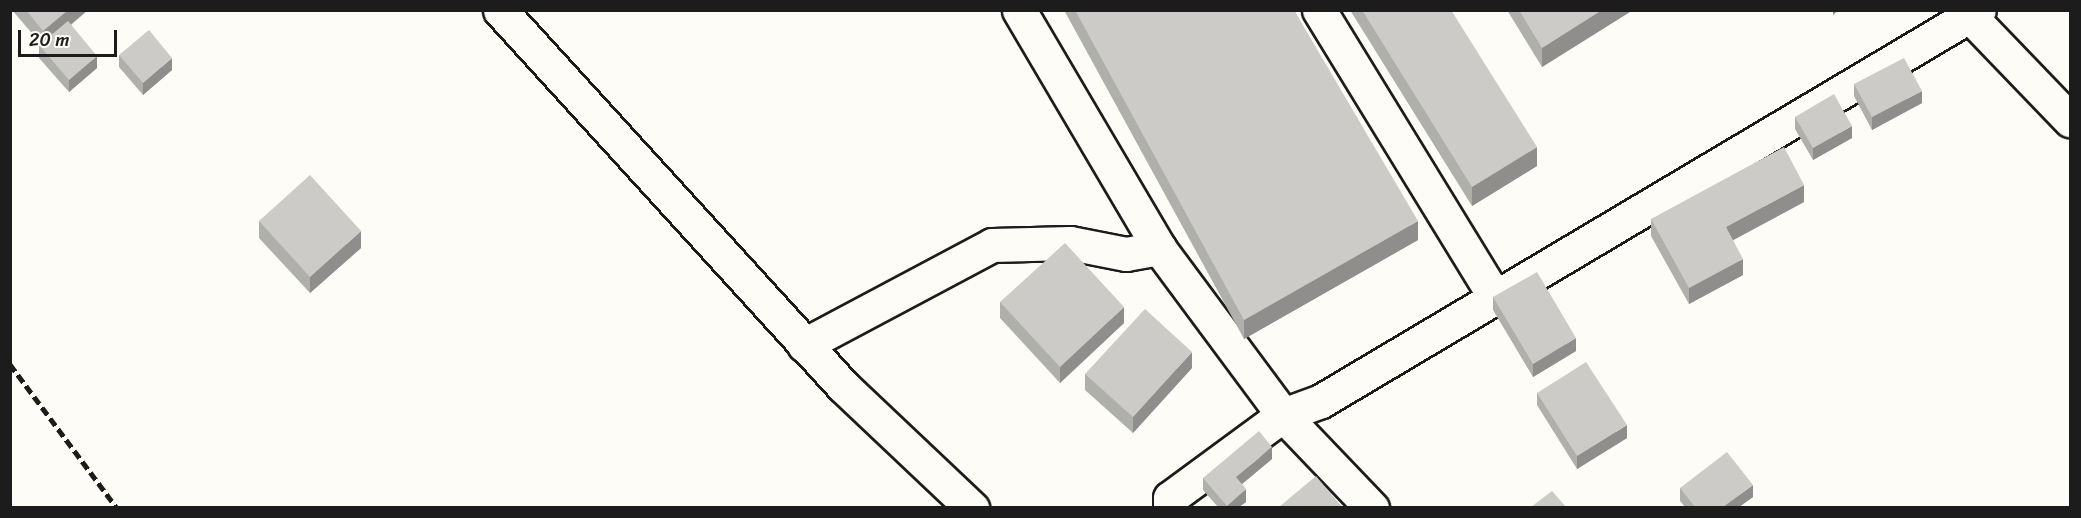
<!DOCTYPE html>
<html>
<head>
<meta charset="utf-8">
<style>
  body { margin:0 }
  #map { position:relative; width:2081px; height:518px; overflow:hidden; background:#fdfcf7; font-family:Sriracha,sans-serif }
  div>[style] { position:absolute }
  .roads { filter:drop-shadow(2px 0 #1c1c1c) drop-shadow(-2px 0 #1c1c1c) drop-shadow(0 2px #1c1c1c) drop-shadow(0 -2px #1c1c1c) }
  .minor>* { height:33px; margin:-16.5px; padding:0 16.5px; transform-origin:16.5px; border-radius:16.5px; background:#fdfcf7 }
  .rail>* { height:4.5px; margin-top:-2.25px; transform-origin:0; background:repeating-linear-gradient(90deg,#1c1c1c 0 9px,transparent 0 13.5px) }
  .wall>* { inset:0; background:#afafac }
  .shaded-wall>* { inset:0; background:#8f8e8c }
  .building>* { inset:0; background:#cccbc8 }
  span { translate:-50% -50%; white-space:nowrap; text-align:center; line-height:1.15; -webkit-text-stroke:6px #fdfcf7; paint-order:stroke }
  .frame { position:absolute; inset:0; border:12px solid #1c1c1c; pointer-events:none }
  .scale { position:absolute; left:18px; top:30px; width:99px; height:27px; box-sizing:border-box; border:3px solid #1c1c1c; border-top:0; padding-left:8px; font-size:18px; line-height:21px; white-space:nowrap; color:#1c1c1c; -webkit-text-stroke:4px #fdfcf7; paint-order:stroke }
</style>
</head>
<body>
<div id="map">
  <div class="roads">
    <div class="minor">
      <i style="left:500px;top:10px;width:509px;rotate:47.63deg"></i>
      <i style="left:843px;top:386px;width:178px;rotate:43.4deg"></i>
      <i style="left:1019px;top:10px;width:276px;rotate:59.5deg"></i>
      <i style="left:1159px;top:248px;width:208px;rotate:53.4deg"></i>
      <i style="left:1283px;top:415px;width:129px;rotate:46.3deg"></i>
      <i style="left:1319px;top:10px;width:339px;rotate:58.5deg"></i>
      <i style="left:1964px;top:10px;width:153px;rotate:46.1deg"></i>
      <i style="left:804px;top:345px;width:213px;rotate:-28deg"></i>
      <i style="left:992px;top:245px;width:78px;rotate:-1.5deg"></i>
      <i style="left:1070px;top:243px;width:57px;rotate:11.1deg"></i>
      <i style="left:1126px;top:254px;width:34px;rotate:-10deg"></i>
      <i style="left:1170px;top:508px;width:10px;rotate:-90deg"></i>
      <i style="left:1170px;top:498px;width:140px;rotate:-36.3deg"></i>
      <i style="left:1283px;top:415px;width:40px;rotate:-20.2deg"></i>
      <i style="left:1321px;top:401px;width:765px;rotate:-30.72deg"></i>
    </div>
  </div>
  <div class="rail">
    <i style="left:10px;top:364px;width:179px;rotate:53.4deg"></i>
  </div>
  <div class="wall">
    <i style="clip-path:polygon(12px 10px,88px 10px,71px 25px,97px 68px,69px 92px,39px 58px,39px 45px,41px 44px)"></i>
    <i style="clip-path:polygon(1064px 10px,1294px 10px,1418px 240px,1244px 339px)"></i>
    <i style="clip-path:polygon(1350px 10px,1451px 10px,1537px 166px,1472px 206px)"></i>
    <i style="clip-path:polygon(1507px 10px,1633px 10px,1542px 67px)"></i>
    <i style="clip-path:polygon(119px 55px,172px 70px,143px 95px,119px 67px)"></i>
    <i style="clip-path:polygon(1854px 84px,1922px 103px,1872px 130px,1854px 96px)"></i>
    <i style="clip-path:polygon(1795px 117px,1852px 138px,1813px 160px,1795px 129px)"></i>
    <i style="clip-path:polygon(1804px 202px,1733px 240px,1743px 275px,1689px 304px,1651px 236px,1651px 219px)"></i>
    <i style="clip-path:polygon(259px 221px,361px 248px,310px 293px,259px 238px)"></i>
    <i style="clip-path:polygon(1493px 297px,1576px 351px,1533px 377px,1493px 310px)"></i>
    <i style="clip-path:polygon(1000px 302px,1124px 323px,1060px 383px,1000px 318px)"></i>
    <i style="clip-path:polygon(1192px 368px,1133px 433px,1085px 390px,1085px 374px)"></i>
    <i style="clip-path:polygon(1537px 393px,1627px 438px,1577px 469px,1537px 405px)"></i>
    <i style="clip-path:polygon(1272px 459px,1242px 484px,1246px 502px,1239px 507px,1218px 507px,1203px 490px,1203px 478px)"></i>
    <i style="clip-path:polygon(1680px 488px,1753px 497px,1739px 507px,1685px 507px,1680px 501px)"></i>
  </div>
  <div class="shaded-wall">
    <i style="clip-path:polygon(68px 10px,88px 10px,43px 47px,43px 31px)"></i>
    <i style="clip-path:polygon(1602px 10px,1633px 10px,1542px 67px,1542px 48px)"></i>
    <i style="clip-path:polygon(1833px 10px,1839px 10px,1833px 15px)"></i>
    <i style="clip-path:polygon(97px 56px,97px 68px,69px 92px,69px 80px)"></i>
    <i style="clip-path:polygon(172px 58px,172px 70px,143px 95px,143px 83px)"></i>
    <i style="clip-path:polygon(1922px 91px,1922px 103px,1872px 130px,1872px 117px)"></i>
    <i style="clip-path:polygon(1852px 126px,1852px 138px,1813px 160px,1813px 148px)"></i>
    <i style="clip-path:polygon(1537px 147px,1537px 166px,1472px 206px,1472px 187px)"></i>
    <i style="clip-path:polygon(1804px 185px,1804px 202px,1726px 244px,1726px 227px)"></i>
    <i style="clip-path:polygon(1418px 221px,1418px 240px,1244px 339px,1244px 320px)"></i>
    <i style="clip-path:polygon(361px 231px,361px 248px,310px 293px,310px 277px)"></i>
    <i style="clip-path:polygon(1743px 259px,1743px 275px,1689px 304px,1689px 288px)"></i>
    <i style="clip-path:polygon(1124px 307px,1124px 323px,1060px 383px,1060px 367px)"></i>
    <i style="clip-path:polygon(1576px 338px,1576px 351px,1533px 377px,1533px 364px)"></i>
    <i style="clip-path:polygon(1192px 352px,1192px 368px,1133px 433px,1133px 417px)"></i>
    <i style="clip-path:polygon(1627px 425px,1627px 438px,1577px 469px,1577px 456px)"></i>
    <i style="clip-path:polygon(1272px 447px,1272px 459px,1236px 489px,1236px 477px)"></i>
    <i style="clip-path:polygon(1753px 485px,1753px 497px,1739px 507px,1723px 507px)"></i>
    <i style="clip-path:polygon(1246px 489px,1246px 502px,1239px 507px,1227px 507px,1227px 506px)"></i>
  </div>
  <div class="building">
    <i style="clip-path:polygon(26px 10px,68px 10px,43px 31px)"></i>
    <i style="clip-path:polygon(1075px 10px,1294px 10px,1418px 221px,1244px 320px)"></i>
    <i style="clip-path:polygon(1362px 10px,1451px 10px,1537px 147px,1472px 187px)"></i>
    <i style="clip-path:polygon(1519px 10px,1602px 10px,1542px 48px)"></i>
    <i style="clip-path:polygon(68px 21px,97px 56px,69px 80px,39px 45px)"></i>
    <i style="clip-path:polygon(149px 30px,172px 58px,143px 83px,119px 55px)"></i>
    <i style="clip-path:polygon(1904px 58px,1922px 91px,1872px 117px,1854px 84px)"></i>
    <i style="clip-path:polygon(1834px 94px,1852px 126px,1813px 148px,1795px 117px)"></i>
    <i style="clip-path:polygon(1784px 147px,1804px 185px,1726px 227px,1743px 259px,1689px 288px,1651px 219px)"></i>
    <i style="clip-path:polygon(310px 175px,361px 231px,310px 277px,259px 221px)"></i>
    <i style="clip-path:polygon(1065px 243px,1124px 307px,1060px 367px,1000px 302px)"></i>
    <i style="clip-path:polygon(1537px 272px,1576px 338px,1533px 364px,1493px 297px)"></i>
    <i style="clip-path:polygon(1145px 309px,1192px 352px,1133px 417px,1085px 374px)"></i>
    <i style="clip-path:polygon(1586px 362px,1627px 425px,1577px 456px,1537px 393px)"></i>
    <i style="clip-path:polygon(1259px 431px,1272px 447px,1236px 477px,1246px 489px,1227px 506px,1203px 478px)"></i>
    <i style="clip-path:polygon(1727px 452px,1753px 485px,1723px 507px,1695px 507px,1680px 488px)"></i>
    <i style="clip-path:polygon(1316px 476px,1342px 507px,1279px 507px)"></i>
    <i style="clip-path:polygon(1552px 491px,1566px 507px,1531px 507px)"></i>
  </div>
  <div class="frame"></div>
  <div class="scale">20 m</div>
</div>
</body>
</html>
